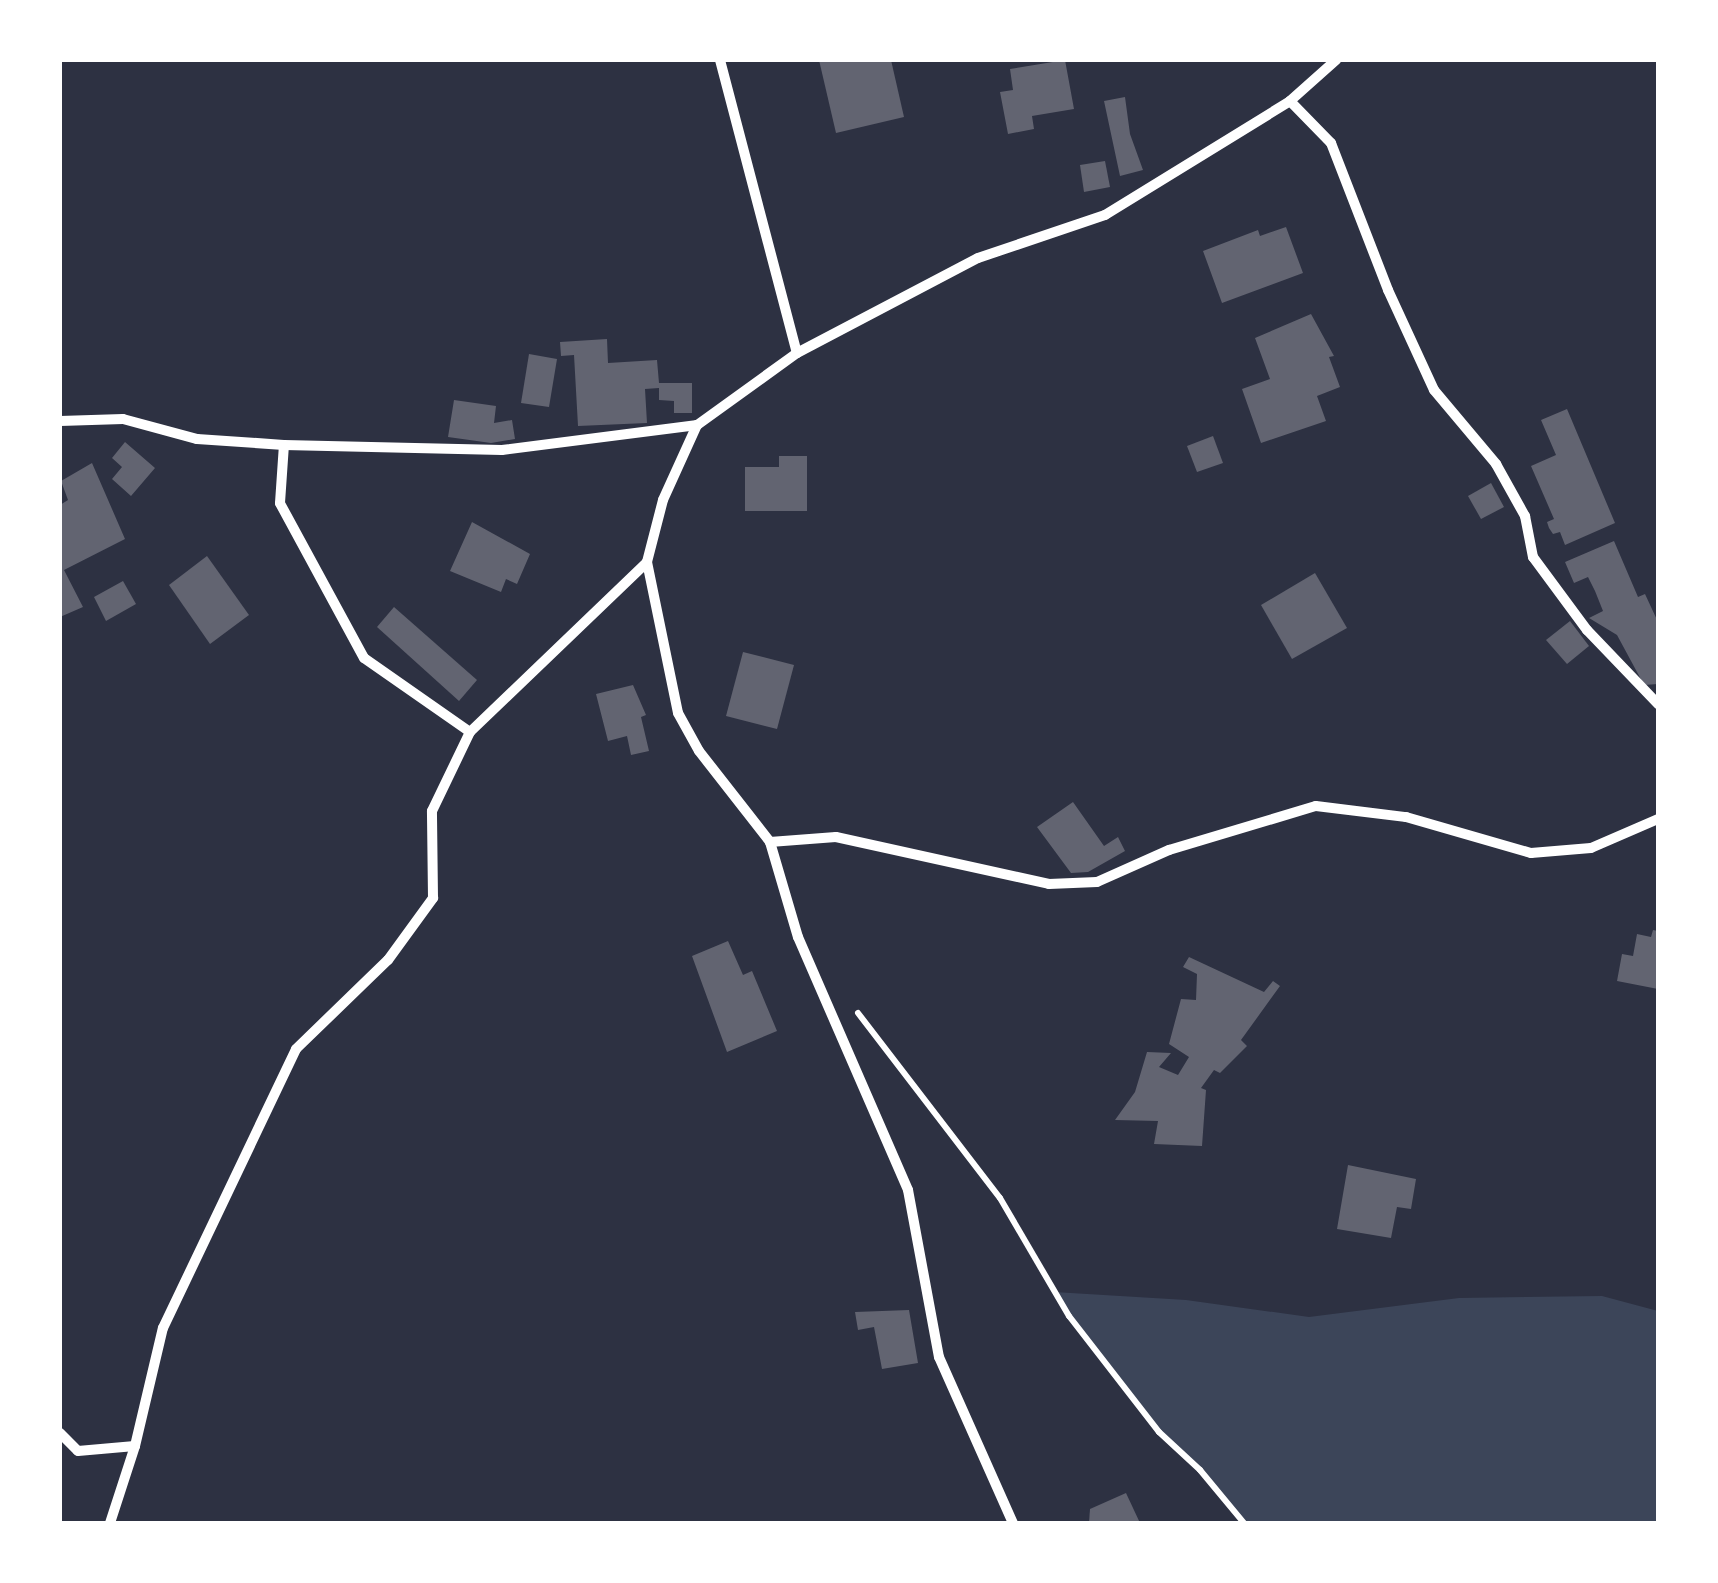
<!DOCTYPE html>
<html>
<head>
<meta charset="utf-8">
<style>
  body { margin:0 }
  #map { position:relative; width:1718px; height:1583px; overflow:hidden; background:#2d3142; font-family:"Golos Text",sans-serif }
  div>[style] { position:absolute }
  .green>* { inset:0; background:#3c4559 }
  .building>* { inset:0; background:#626471 }
  .path>* { height:6px; margin:-3px; padding:0 3px; transform-origin:3px; border-radius:3px; background:#fff }
  .minor>* { height:10px; margin:-5px; padding:0 5px; transform-origin:5px; border-radius:5px; background:#fff }
  span { translate:-50% -50%; white-space:nowrap; text-align:center; line-height:1.15; -webkit-text-stroke:8px #fff; paint-order:stroke }
  .frame { position:absolute; inset:0; border:62px solid #fff; pointer-events:none }
</style>
</head>
<body>
<div id="map">
  <div class="green">
    <i style="clip-path:polygon(1054px 1292px,1186px 1300px,1309px 1317px,1459px 1298px,1602px 1296px,1658px 1311px,1658px 1523px,1244px 1523px,1200px 1470px,1159px 1432px)"></i>
  </div>
  <div class="building">
    <i style="clip-path:polygon(819px 60px,891px 60px,904px 117px,836px 133px)"></i>
    <i style="clip-path:polygon(1065px 60px,1074px 109px,1032px 116px,1034px 129px,1008px 134px,1000px 92px,1013px 90px,1010px 69px)"></i>
    <i style="clip-path:polygon(1125px 97px,1130px 134px,1143px 170px,1120px 176px,1104px 101px)"></i>
    <i style="clip-path:polygon(1105px 161px,1110px 187px,1084px 192px,1080px 165px)"></i>
    <i style="clip-path:polygon(1286px 227px,1303px 273px,1222px 303px,1203px 251px,1258px 230px,1260px 236px)"></i>
    <i style="clip-path:polygon(1311px 314px,1334px 356px,1329px 357px,1340px 387px,1317px 396px,1326px 421px,1261px 443px,1242px 389px,1270px 379px,1255px 338px)"></i>
    <i style="clip-path:polygon(607px 339px,608px 363px,657px 360px,659px 383px,692px 383px,692px 413px,674px 413px,674px 401px,659px 400px,659px 388px,645px 389px,647px 423px,578px 426px,574px 355px,561px 356px,560px 342px)"></i>
    <i style="clip-path:polygon(529px 354px,557px 359px,549px 407px,521px 403px)"></i>
    <i style="clip-path:polygon(454px 400px,496px 406px,494px 423px,512px 420px,515px 439px,491px 443px,448px 437px)"></i>
    <i style="clip-path:polygon(1567px 409px,1615px 523px,1565px 545px,1560px 532px,1553px 534px,1549px 528px,1547px 522px,1554px 519px,1531px 466px,1556px 455px,1541px 420px)"></i>
    <i style="clip-path:polygon(1213px 436px,1223px 463px,1197px 472px,1187px 446px)"></i>
    <i style="clip-path:polygon(125px 442px,155px 468px,131px 496px,112px 479px,122px 467px,112px 458px)"></i>
    <i style="clip-path:polygon(779px 456px,807px 456px,807px 511px,745px 511px,745px 467px,779px 467px)"></i>
    <i style="clip-path:polygon(92px 463px,125px 539px,64px 570px,83px 607px,60px 617px,60px 505px,68px 500px,61px 481px)"></i>
    <i style="clip-path:polygon(1491px 483px,1504px 507px,1481px 519px,1468px 496px)"></i>
    <i style="clip-path:polygon(472px 522px,530px 554px,517px 584px,506px 579px,501px 592px,450px 571px)"></i>
    <i style="clip-path:polygon(1614px 541px,1638px 597px,1645px 594px,1658px 622px,1658px 684px,1644px 685px,1617px 635px,1589px 618px,1603px 611px,1595px 591px,1588px 577px,1574px 583px,1565px 562px)"></i>
    <i style="clip-path:polygon(207px 556px,249px 615px,210px 644px,169px 585px)"></i>
    <i style="clip-path:polygon(1315px 573px,1347px 628px,1292px 659px,1261px 605px)"></i>
    <i style="clip-path:polygon(123px 581px,136px 604px,106px 621px,94px 597px)"></i>
    <i style="clip-path:polygon(394px 607px,477px 680px,459px 701px,377px 627px)"></i>
    <i style="clip-path:polygon(1570px 621px,1589px 646px,1567px 664px,1546px 640px)"></i>
    <i style="clip-path:polygon(743px 652px,794px 665px,777px 729px,726px 716px)"></i>
    <i style="clip-path:polygon(633px 685px,646px 715px,641px 717px,649px 751px,631px 755px,627px 736px,608px 741px,596px 694px)"></i>
    <i style="clip-path:polygon(1073px 802px,1104px 846px,1118px 837px,1125px 851px,1088px 872px,1071px 873px,1037px 827px)"></i>
    <i style="clip-path:polygon(1653px 930px,1658px 931px,1658px 989px,1617px 981px,1622px 954px,1633px 956px,1637px 934px,1651px 937px)"></i>
    <i style="clip-path:polygon(728px 941px,743px 975px,752px 971px,777px 1031px,727px 1052px,692px 956px)"></i>
    <i style="clip-path:polygon(1189px 957px,1264px 992px,1273px 981px,1280px 986px,1241px 1040px,1247px 1046px,1220px 1073px,1214px 1070px,1201px 1088px,1206px 1090px,1202px 1146px,1154px 1144px,1158px 1121px,1115px 1120px,1135px 1092px,1147px 1052px,1171px 1053px,1159px 1067px,1178px 1075px,1189px 1057px,1169px 1044px,1181px 999px,1196px 1000px,1197px 974px,1183px 967px)"></i>
    <i style="clip-path:polygon(1348px 1165px,1416px 1179px,1411px 1209px,1397px 1207px,1391px 1238px,1337px 1229px)"></i>
    <i style="clip-path:polygon(909px 1310px,918px 1363px,882px 1369px,874px 1327px,858px 1330px,855px 1312px)"></i>
    <i style="clip-path:polygon(1126px 1493px,1140px 1523px,1089px 1523px,1090px 1509px)"></i>
  </div>
  <div class="path">
    <i style="left:858px;top:1013px;width:233px;rotate:52.5deg"></i>
    <i style="left:1000px;top:1198px;width:137px;rotate:59.7deg"></i>
    <i style="left:1069px;top:1316px;width:147px;rotate:52.2deg"></i>
    <i style="left:1159px;top:1432px;width:56px;rotate:42.8deg"></i>
    <i style="left:1200px;top:1470px;width:69px;rotate:50.3deg"></i>
  </div>
  <div class="minor">
    <i style="left:720px;top:60px;width:303px;rotate:75.3deg"></i>
    <i style="left:797px;top:353px;width:123px;rotate:144.2deg"></i>
    <i style="left:697px;top:425px;width:82px;rotate:114.4deg"></i>
    <i style="left:663px;top:500px;width:64px;rotate:104.5deg"></i>
    <i style="left:647px;top:562px;width:154px;rotate:78.4deg"></i>
    <i style="left:678px;top:713px;width:43px;rotate:61.1deg"></i>
    <i style="left:699px;top:751px;width:115px;rotate:52deg"></i>
    <i style="left:770px;top:842px;width:99px;rotate:73.6deg"></i>
    <i style="left:798px;top:937px;width:276px;rotate:66.5deg"></i>
    <i style="left:908px;top:1190px;width:170px;rotate:79.5deg"></i>
    <i style="left:939px;top:1357px;width:182px;rotate:66deg"></i>
    <i style="left:1290px;top:101px;width:59px;rotate:45.7deg"></i>
    <i style="left:1331px;top:143px;width:158px;rotate:68.8deg"></i>
    <i style="left:1388px;top:290px;width:110px;rotate:65.3deg"></i>
    <i style="left:1434px;top:390px;width:97px;rotate:50deg"></i>
    <i style="left:1496px;top:464px;width:60px;rotate:60.9deg"></i>
    <i style="left:1525px;top:516px;width:42px;rotate:79deg"></i>
    <i style="left:1533px;top:557px;width:91px;rotate:53.5deg"></i>
    <i style="left:1587px;top:630px;width:103px;rotate:46.2deg"></i>
    <i style="left:797px;top:353px;width:204px;rotate:-27.7deg"></i>
    <i style="left:978px;top:258px;width:134px;rotate:-18.7deg"></i>
    <i style="left:1105px;top:215px;width:217px;rotate:-31.6deg"></i>
    <i style="left:1290px;top:101px;width:62px;rotate:-41.7deg"></i>
    <i style="left:60px;top:421px;width:63px;rotate:-1.8deg"></i>
    <i style="left:123px;top:419px;width:77px;rotate:15.1deg"></i>
    <i style="left:197px;top:439px;width:87px;rotate:3.9deg"></i>
    <i style="left:470px;top:732px;width:129px;rotate:-145.1deg"></i>
    <i style="left:364px;top:658px;width:176px;rotate:-118.5deg"></i>
    <i style="left:280px;top:503px;width:58px;rotate:-86.1deg"></i>
    <i style="left:284px;top:445px;width:218px;rotate:1.3deg"></i>
    <i style="left:502px;top:450px;width:197px;rotate:-7.3deg"></i>
    <i style="left:770px;top:842px;width:66px;rotate:-4.3deg"></i>
    <i style="left:836px;top:837px;width:218px;rotate:12.4deg"></i>
    <i style="left:1049px;top:884px;width:48px;rotate:-2.4deg"></i>
    <i style="left:1097px;top:882px;width:79px;rotate:-24deg"></i>
    <i style="left:1169px;top:850px;width:153px;rotate:-16.7deg"></i>
    <i style="left:1316px;top:806px;width:91px;rotate:7deg"></i>
    <i style="left:1406px;top:817px;width:130px;rotate:16.1deg"></i>
    <i style="left:1531px;top:853px;width:60px;rotate:-4.8deg"></i>
    <i style="left:1591px;top:848px;width:73px;rotate:-23.4deg"></i>
    <i style="left:60px;top:1433px;width:25px;rotate:45deg"></i>
    <i style="left:78px;top:1451px;width:57px;rotate:-5deg"></i>
    <i style="left:110px;top:1523px;width:81px;rotate:-72deg"></i>
    <i style="left:135px;top:1446px;width:121px;rotate:-76.7deg"></i>
    <i style="left:163px;top:1328px;width:309px;rotate:-64.5deg"></i>
    <i style="left:296px;top:1049px;width:128px;rotate:-44.1deg"></i>
    <i style="left:388px;top:960px;width:77px;rotate:-54deg"></i>
    <i style="left:433px;top:898px;width:87px;rotate:-90.7deg"></i>
    <i style="left:432px;top:811px;width:88px;rotate:-64.3deg"></i>
    <i style="left:470px;top:732px;width:245px;rotate:-43.8deg"></i>
  </div>
  <div class="frame"></div>
</div>
</body>
</html>
